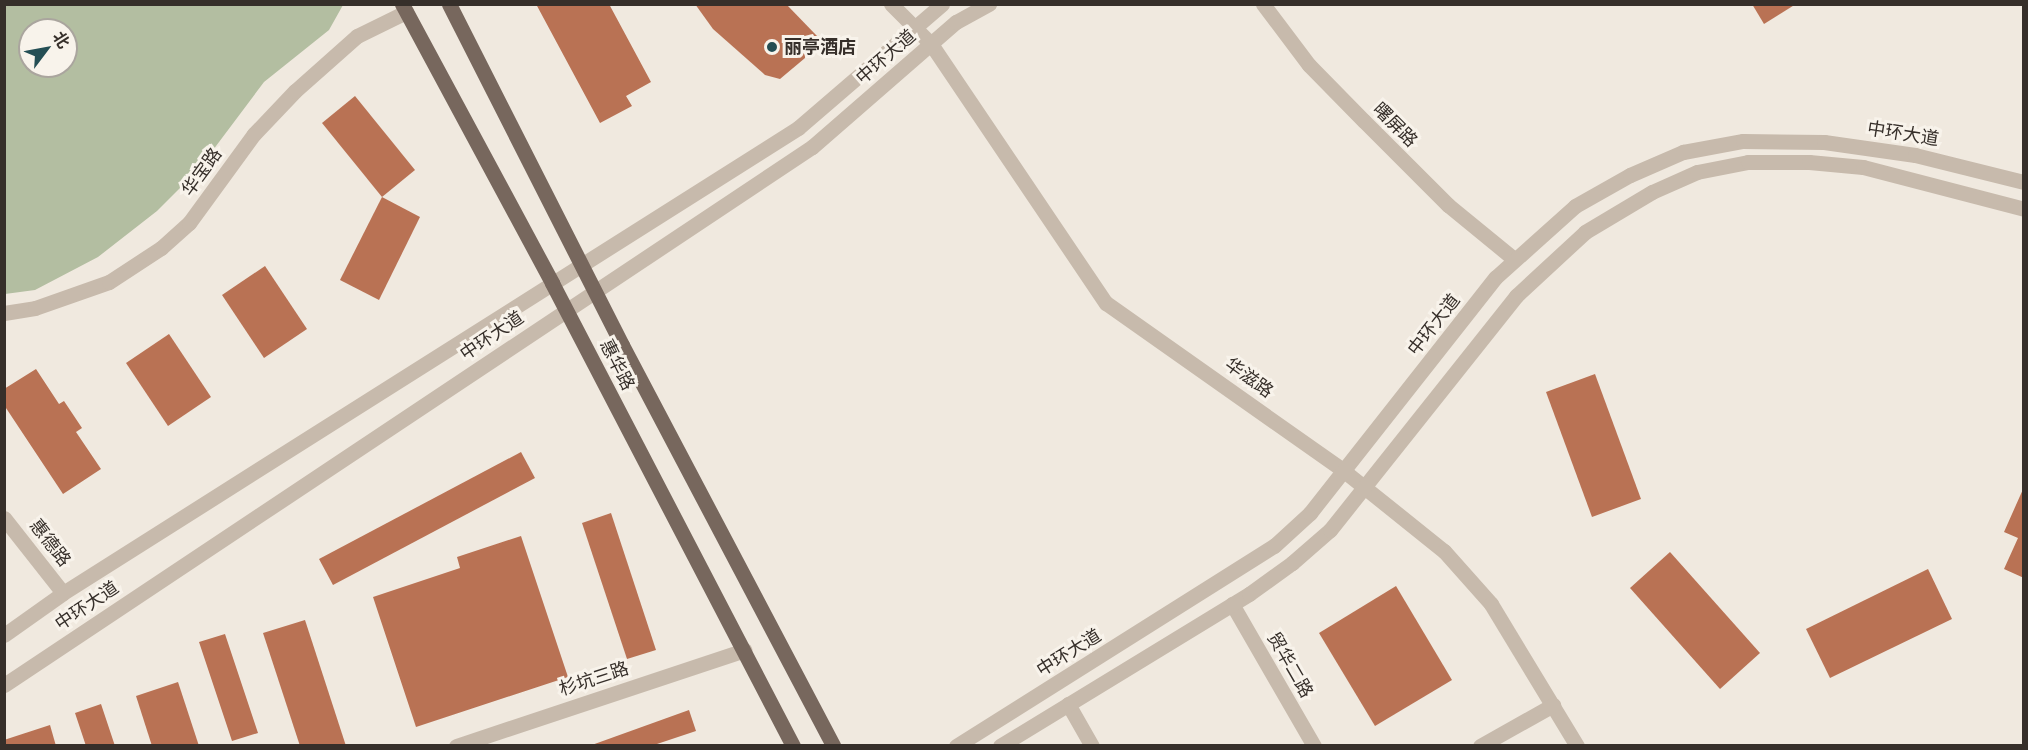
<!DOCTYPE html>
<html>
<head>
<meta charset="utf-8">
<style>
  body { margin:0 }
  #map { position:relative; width:2028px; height:750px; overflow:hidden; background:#f0e9df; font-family:"Archivo Narrow","Noto Sans SC",sans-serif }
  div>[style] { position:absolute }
  .green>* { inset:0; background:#b3bea1 }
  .building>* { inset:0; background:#b97254 }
  .minor>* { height:15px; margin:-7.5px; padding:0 7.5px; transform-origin:7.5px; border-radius:7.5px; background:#c7baac }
  .major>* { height:15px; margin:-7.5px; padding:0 7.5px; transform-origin:7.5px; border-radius:7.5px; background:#77675d }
  .dots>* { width:16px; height:16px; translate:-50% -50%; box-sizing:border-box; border:3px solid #f8f3eb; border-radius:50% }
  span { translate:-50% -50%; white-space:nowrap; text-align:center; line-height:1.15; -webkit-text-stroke:6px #f8f3eb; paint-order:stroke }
  .poi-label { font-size:18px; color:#362f2a; font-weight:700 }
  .left { translate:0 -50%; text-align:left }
  .street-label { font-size:18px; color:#362f2a }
  .frame { position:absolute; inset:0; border:6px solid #362f2a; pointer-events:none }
  .north { position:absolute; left:18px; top:18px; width:60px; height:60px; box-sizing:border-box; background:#f8f3eb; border:2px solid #aaa59e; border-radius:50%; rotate:58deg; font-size:16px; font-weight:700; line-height:24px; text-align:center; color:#362f2a }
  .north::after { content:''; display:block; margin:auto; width:21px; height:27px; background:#244e54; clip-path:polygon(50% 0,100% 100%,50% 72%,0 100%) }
</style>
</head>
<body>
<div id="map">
  <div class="green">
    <i style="clip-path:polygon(evenodd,4px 5px,5px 4px,343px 5px,329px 30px,264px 82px,198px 170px,157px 211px,98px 257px,35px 290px,5px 294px,4px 5px,30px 30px,66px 30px,66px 66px,30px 66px,30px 30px)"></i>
  </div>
  <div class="building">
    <i style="clip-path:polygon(536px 4px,609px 4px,651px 82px,626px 96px,632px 106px,600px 123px)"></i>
    <i style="clip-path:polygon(695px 4px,786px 4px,818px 37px,805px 58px,780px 79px,765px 75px,713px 29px)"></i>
    <i style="clip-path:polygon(1752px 4px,1796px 4px,1764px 24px)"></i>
    <i style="clip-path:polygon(355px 96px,415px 170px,382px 197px,322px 123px)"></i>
    <i style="clip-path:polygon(382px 197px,420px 217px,379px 300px,340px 280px)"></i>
    <i style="clip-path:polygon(265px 266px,307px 329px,264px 358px,222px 295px)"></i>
    <i style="clip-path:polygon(169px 334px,211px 397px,168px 426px,126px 363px)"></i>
    <i style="clip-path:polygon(36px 369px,59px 404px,64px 401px,82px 428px,76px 432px,101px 469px,63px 494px,4px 405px,4px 389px)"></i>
    <i style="clip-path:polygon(1595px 374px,1641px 499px,1592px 517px,1546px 392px)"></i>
    <i style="clip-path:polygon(521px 452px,535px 478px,333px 585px,319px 559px)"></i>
    <i style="clip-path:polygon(2024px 487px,2024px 578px,2004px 569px,2018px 538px,2004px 532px)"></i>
    <i style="clip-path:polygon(611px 513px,656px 650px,627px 659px,582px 523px)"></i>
    <i style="clip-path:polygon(521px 536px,568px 677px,416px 727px,373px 597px,460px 568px,457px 557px)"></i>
    <i style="clip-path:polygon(1670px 552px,1760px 653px,1720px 689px,1630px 588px)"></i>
    <i style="clip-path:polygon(1928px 569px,1952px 619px,1830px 678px,1806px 629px)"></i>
    <i style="clip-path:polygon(1396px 586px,1452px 680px,1375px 726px,1319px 633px)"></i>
    <i style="clip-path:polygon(305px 620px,346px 746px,300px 746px,263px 633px)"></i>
    <i style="clip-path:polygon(225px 634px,258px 733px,232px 741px,199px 642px)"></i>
    <i style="clip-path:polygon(178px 682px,199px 746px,152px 746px,136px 696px)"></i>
    <i style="clip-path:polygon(101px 704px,115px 746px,86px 746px,75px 713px)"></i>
    <i style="clip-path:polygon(689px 710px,696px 731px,651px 746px,589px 746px)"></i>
    <i style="clip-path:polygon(50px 725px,56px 746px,4px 746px,4px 740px)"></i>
  </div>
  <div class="minor">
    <i style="left:891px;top:4px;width:57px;rotate:45deg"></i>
    <i style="left:931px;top:44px;width:313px;rotate:56deg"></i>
    <i style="left:1106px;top:303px;width:291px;rotate:35.2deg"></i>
    <i style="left:1344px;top:471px;width:128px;rotate:38.7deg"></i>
    <i style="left:1444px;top:551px;width:71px;rotate:48.4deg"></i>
    <i style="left:1491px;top:604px;width:166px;rotate:58.8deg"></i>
    <i style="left:1263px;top:4px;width:76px;rotate:53deg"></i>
    <i style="left:1309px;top:65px;width:78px;rotate:45.5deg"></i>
    <i style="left:1364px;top:121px;width:119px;rotate:45deg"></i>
    <i style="left:1448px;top:205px;width:85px;rotate:39.3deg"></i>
    <i style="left:4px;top:313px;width:31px;rotate:-9deg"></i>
    <i style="left:35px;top:308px;width:78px;rotate:-19.4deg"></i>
    <i style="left:109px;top:282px;width:62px;rotate:-33.2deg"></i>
    <i style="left:161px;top:248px;width:38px;rotate:-42deg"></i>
    <i style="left:189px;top:223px;width:110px;rotate:-53.9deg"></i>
    <i style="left:254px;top:134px;width:59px;rotate:-46.4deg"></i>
    <i style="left:295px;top:91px;width:83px;rotate:-41.6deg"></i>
    <i style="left:357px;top:36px;width:55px;rotate:-26.1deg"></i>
    <i style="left:4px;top:518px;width:95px;rotate:51.8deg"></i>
    <i style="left:1232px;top:604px;width:164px;rotate:60deg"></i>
    <i style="left:4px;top:635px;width:72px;rotate:-35.4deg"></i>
    <i style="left:63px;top:593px;width:870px;rotate:-32.32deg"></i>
    <i style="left:798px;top:128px;width:190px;rotate:-40.7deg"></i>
    <i style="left:4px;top:685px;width:971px;rotate:-33.66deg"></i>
    <i style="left:812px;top:147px;width:191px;rotate:-41deg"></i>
    <i style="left:956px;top:22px;width:38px;rotate:-29deg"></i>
    <i style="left:1068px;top:704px;width:48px;rotate:60.3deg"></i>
    <i style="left:456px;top:746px;width:304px;rotate:-18.4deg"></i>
    <i style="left:956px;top:746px;width:376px;rotate:-32.2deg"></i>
    <i style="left:1274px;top:546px;width:49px;rotate:-42.5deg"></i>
    <i style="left:1310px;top:513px;width:300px;rotate:-51.8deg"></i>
    <i style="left:1496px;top:277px;width:106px;rotate:-41.9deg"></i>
    <i style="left:1575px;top:206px;width:63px;rotate:-29.4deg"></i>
    <i style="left:1630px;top:175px;width:58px;rotate:-23.5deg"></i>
    <i style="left:1683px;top:152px;width:61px;rotate:-10.4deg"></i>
    <i style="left:1743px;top:141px;width:81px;rotate:0.7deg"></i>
    <i style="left:1824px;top:142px;width:92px;rotate:8.1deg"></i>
    <i style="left:1915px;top:155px;width:112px;rotate:13.9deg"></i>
    <i style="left:1000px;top:746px;width:292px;rotate:-31.4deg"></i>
    <i style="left:1249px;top:594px;width:53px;rotate:-35.8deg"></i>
    <i style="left:1292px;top:563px;width:50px;rotate:-41deg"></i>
    <i style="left:1330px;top:530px;width:299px;rotate:-51.5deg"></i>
    <i style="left:1516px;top:296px;width:94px;rotate:-42.8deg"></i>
    <i style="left:1585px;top:232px;width:78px;rotate:-30.8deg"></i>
    <i style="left:1652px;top:192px;width:49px;rotate:-24deg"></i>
    <i style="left:1697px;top:172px;width:52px;rotate:-11.1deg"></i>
    <i style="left:1748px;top:162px;width:61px"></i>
    <i style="left:1809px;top:162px;width:54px;rotate:5.3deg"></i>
    <i style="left:1863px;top:167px;width:166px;rotate:14.6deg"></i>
    <i style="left:1480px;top:746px;width:84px;rotate:-29.3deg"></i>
  </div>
  <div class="major">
    <i style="left:402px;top:4px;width:317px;rotate:61.7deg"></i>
    <i style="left:552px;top:283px;width:522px;rotate:62.5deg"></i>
    <i style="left:449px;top:4px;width:382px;rotate:63.1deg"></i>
    <i style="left:622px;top:345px;width:453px;rotate:62.2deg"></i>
  </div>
  <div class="dots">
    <i style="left:772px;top:47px;background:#244e54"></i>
  </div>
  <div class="poi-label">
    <span class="left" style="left:784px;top:47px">丽亭酒店</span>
  </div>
  <div class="street-label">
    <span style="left:886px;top:57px;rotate:-41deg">中环大道</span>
    <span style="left:1395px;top:125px;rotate:45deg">曙屏路</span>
    <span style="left:1903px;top:134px;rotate:9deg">中环大道</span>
    <span style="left:202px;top:172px;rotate:-54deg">华宝路</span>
    <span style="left:1434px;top:325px;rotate:-52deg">中环大道</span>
    <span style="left:492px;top:336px;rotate:-34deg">中环大道</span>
    <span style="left:617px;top:365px;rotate:63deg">惠华路</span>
    <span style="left:1249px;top:378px;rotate:36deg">华滋路</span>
    <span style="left:50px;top:543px;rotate:52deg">惠德路</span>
    <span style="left:87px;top:606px;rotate:-34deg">中环大道</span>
    <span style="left:1069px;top:653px;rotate:-32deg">中环大道</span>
    <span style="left:1290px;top:665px;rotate:60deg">贸华二路</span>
    <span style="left:594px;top:679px;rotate:-18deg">杉坑三路</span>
  </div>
  <div class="frame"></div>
  <div class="north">北</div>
</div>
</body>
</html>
